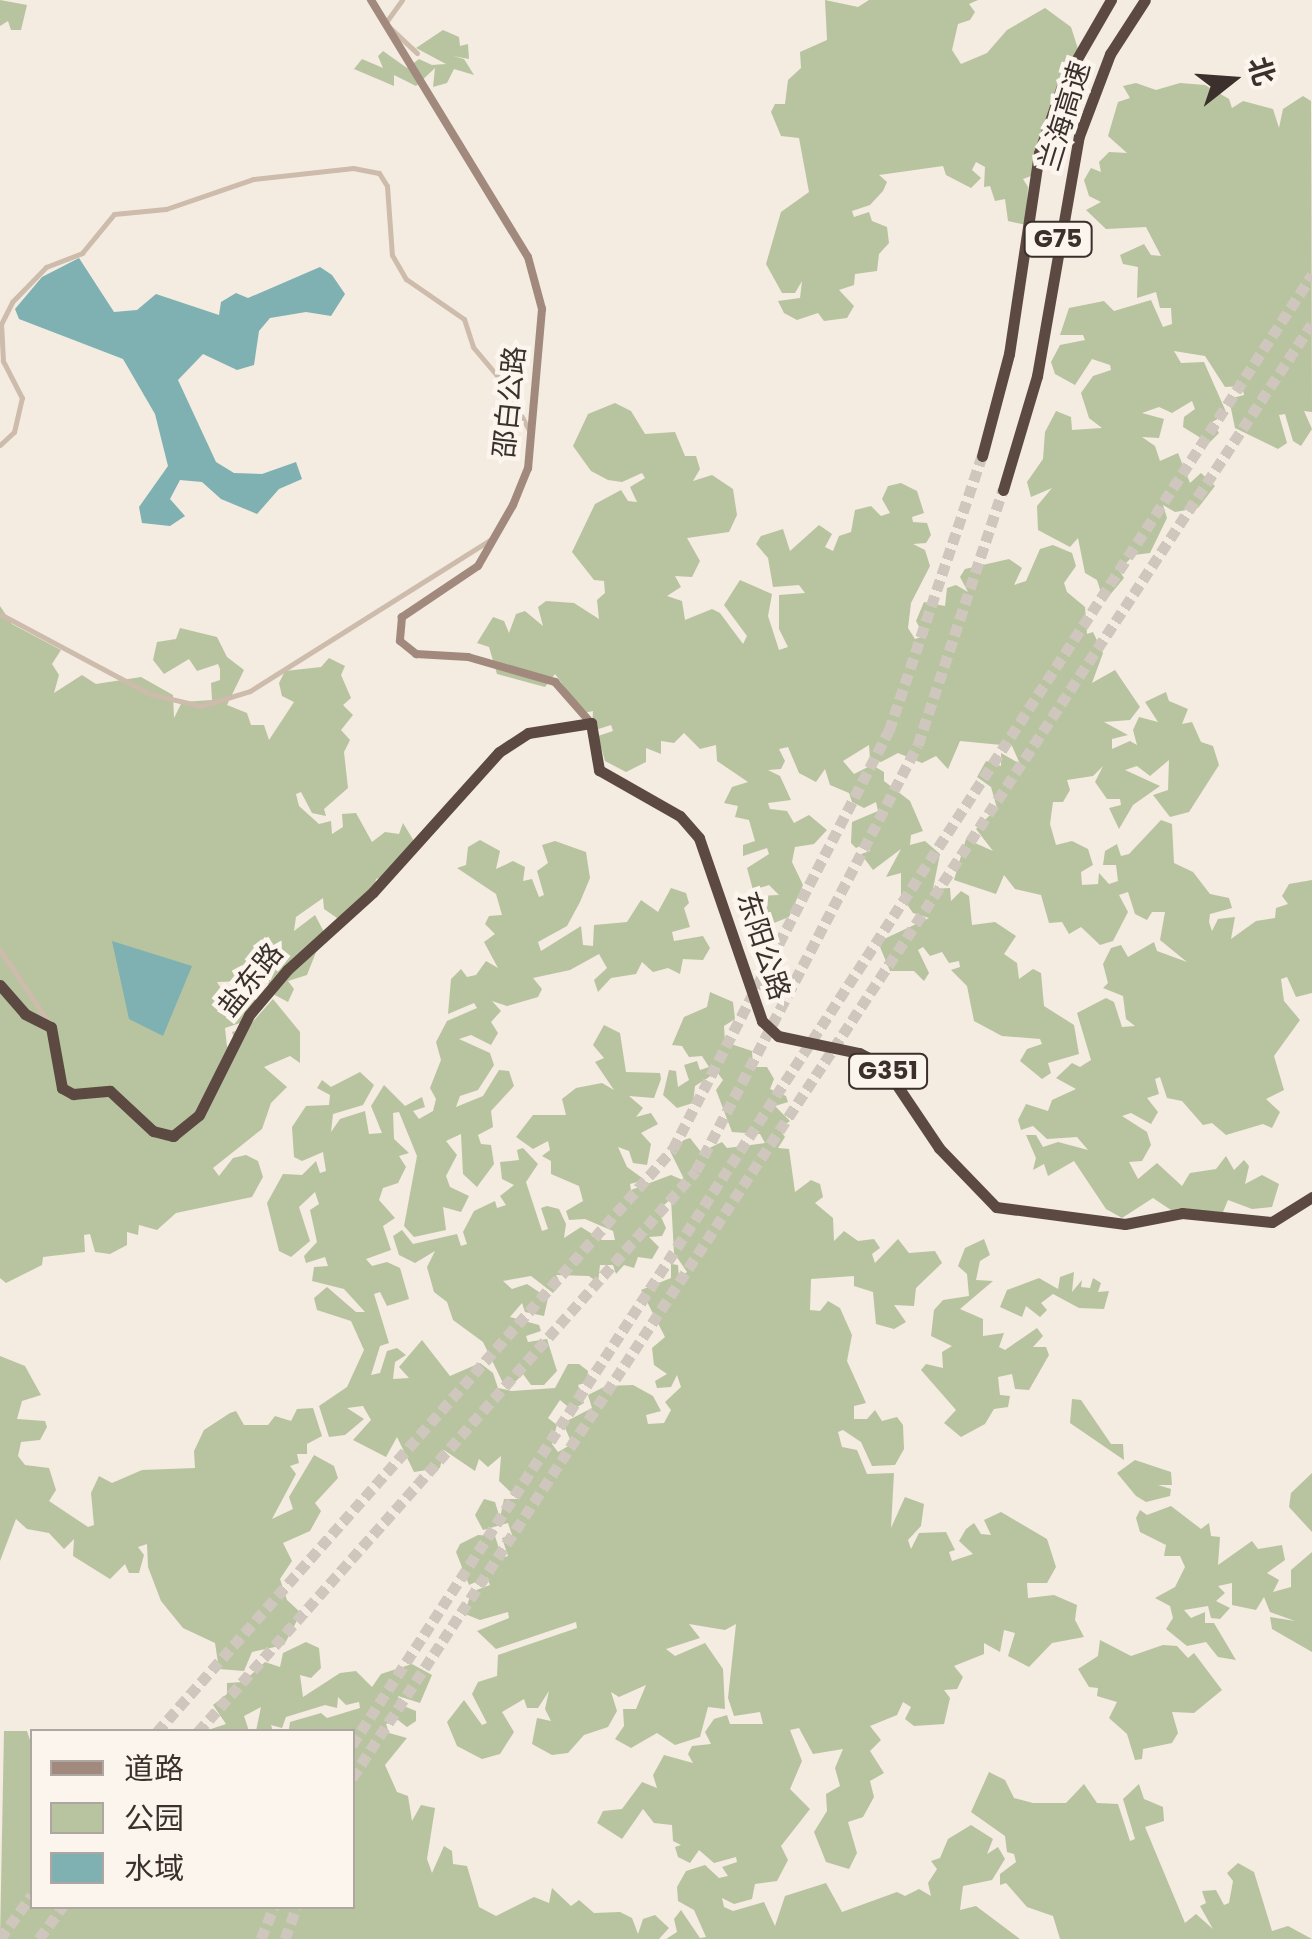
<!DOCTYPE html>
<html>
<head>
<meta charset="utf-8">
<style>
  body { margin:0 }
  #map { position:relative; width:1312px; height:1939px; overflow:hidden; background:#f4ebe1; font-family:Poppins,"Noto Sans SC",sans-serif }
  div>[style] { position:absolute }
  .green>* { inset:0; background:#b8c4a0 }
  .water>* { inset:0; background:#7fb0b2 }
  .highway-tunnel>* { height:11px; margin-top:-5.5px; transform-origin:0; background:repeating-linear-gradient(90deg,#cfc6bd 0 11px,transparent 0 16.5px) }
  .street>* { height:5px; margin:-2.5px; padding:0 2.5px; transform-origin:2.5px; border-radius:2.5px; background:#cdbbac }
  .secondary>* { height:8px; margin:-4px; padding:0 4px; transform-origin:4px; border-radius:4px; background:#a18a7d }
  .highway>* { height:11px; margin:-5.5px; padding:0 5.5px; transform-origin:5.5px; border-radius:5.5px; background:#5c4a42 }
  span { translate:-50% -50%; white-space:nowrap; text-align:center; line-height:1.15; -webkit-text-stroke:9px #fbf5ee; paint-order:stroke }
  .shield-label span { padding:2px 8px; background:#fbf5ee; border:2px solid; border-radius:8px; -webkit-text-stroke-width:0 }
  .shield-label { font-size:25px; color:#3b302b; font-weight:700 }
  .street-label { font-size:28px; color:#3b302b }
  .legend { position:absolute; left:30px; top:1729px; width:325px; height:180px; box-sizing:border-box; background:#fbf5ee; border:2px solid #aea6a0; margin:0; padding:12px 18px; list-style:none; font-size:30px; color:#3b302b }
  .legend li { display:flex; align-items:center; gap:20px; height:50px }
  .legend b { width:50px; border:2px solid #aea6a0 }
  .north { position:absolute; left:1182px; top:30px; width:100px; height:100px; -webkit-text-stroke:8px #fbf5ee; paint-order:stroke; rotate:73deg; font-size:28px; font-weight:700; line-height:40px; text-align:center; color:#3b302b }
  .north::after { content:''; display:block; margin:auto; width:35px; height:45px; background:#3b302b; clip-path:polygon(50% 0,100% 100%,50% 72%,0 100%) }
</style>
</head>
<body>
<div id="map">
  <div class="green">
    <i style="clip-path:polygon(0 0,27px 5px,21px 30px,11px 30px,8px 21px,0 26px)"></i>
    <i style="clip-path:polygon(825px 0,858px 7px,869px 0,978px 0,969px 4px,975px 12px,970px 20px,958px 24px,952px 50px,961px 64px,987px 53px,1007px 30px,1045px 8px,1071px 27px,1078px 49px,1031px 176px,1023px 179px,1028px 187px,1026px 225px,1008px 221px,1005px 199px,995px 201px,990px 186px,984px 187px,985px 167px,976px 162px,972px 170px,981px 178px,971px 188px,946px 175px,943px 166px,879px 175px,887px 182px,883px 191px,870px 205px,852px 211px,854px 217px,869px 212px,872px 221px,887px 227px,889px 243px,879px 254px,877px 271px,855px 274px,854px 285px,839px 290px,854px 306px,847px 318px,824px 321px,818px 313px,797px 320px,784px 313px,778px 301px,800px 298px,802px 281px,795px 293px,782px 293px,766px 264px,781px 212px,809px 192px,799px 138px,781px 136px,771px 112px,775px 104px,785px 104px,788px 80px,801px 68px,800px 52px,827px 40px)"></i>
    <i style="clip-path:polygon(443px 30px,459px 37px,460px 46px,468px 44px,469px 59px,453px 56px,464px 59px,474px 75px,454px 69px,447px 83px,433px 87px,435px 68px,416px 86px,394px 75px,394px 86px,354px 69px,362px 59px,383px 68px,378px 56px,383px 51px,407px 68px,419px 59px,432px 65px,446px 64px,416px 48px)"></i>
    <i style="clip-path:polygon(1136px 83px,1156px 90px,1180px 83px,1205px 85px,1229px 99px,1232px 108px,1243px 101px,1273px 109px,1279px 128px,1283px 109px,1303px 96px,1311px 101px,1312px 412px,1304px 411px,1312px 429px,1301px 446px,1293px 441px,1285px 414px,1279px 415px,1287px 443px,1278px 449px,1235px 428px,1229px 399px,1244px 395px,1242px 386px,1225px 387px,1205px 356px,1174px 351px,1181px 363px,1204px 362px,1227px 414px,1212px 422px,1219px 433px,1209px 443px,1183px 427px,1184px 417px,1195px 409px,1192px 401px,1172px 413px,1159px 407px,1142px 413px,1164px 419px,1159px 438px,1142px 437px,1155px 446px,1160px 461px,1178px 453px,1190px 483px,1201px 473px,1215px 486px,1198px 508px,1175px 512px,1163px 505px,1167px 518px,1150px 553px,1134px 555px,1119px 570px,1124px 578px,1104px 602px,1097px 580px,1085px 573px,1078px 538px,1070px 547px,1038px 530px,1037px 506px,1052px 488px,1031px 497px,1027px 482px,1043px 459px,1045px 432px,1056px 411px,1071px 417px,1072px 430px,1102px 428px,1089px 418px,1081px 393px,1093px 376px,1111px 370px,1110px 365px,1092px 359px,1075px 385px,1055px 374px,1051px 362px,1060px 345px,1085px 340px,1083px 335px,1060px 335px,1069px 308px,1104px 301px,1114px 311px,1151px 300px,1163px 327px,1172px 324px,1171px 308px,1160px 308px,1156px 292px,1137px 298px,1138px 267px,1123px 264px,1120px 255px,1144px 244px,1151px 255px,1161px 256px,1146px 227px,1106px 229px,1086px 210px,1101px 202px,1089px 196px,1084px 180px,1091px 168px,1101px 172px,1099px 162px,1109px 152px,1127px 153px,1108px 136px,1118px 102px,1130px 98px,1123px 86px)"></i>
    <i style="clip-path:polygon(615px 403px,631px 411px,645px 434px,675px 432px,685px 456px,696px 456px,700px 469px,693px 481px,712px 475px,733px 489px,737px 515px,729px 532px,687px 538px,700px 561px,692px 577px,675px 576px,681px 587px,667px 596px,682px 601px,685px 620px,712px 609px,720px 613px,743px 644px,747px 636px,724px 605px,740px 580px,772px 594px,768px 616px,779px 650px,788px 647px,779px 629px,779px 595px,805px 593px,799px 585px,773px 587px,768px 558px,756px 544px,761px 536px,783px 529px,790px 551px,819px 525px,832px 534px,825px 547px,833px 551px,839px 536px,851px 532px,855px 510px,871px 506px,881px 516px,890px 513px,882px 499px,888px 486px,901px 483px,917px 491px,924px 513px,912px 517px,913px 522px,927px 523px,931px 535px,926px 543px,913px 544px,925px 550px,930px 566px,911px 603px,908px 628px,915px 639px,924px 636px,916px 621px,924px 602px,945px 606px,947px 588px,956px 585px,968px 592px,960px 577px,965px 569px,1009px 559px,1022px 568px,1014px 585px,1026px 581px,1040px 549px,1053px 545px,1072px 553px,1076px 566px,1064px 583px,1067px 592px,1085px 607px,1087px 634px,1093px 632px,1103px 653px,1092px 683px,1115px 670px,1140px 707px,1130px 720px,1104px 722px,1128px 735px,1112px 739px,1112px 749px,1130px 741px,1137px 745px,1133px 730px,1139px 717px,1158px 722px,1145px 702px,1166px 692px,1169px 701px,1188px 709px,1182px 724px,1192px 722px,1201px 742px,1213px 746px,1219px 765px,1189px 812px,1170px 817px,1153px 795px,1168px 790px,1169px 760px,1150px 776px,1137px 766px,1125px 770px,1160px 786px,1133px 805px,1119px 829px,1109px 808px,1121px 805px,1120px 799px,1107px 799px,1095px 782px,1103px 766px,1093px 776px,1067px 780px,1070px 790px,1063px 802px,1053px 802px,1050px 824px,1056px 845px,1072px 841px,1088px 849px,1093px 865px,1081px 872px,1082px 885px,1098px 884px,1099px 873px,1109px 884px,1118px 881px,1116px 865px,1103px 865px,1105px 851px,1117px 844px,1121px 856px,1129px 854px,1161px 820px,1172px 824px,1174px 863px,1193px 872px,1210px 894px,1229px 898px,1232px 908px,1210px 914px,1209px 922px,1212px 931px,1218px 919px,1235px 917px,1231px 939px,1256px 921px,1275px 918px,1276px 908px,1288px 904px,1282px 896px,1289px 884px,1312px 880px,1312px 993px,1296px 997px,1287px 977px,1281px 979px,1284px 1001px,1300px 1020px,1274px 1056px,1284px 1090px,1266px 1099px,1280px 1112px,1272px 1128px,1263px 1124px,1226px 1135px,1212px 1123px,1203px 1125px,1182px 1101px,1167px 1098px,1160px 1077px,1155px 1079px,1159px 1094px,1147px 1098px,1158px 1112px,1151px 1124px,1131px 1113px,1122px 1116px,1147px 1132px,1151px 1145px,1142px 1161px,1129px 1162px,1138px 1179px,1157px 1163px,1182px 1186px,1190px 1173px,1216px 1169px,1226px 1156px,1234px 1170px,1244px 1160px,1249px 1166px,1245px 1184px,1262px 1175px,1279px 1184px,1272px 1207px,1252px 1209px,1228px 1200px,1223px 1212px,1171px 1210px,1153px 1198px,1122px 1218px,1106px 1209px,1074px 1161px,1048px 1176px,1044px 1164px,1033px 1170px,1036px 1158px,1026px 1135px,1036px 1135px,1043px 1147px,1058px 1142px,1088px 1150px,1077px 1137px,1047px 1139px,1033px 1126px,1021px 1130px,1018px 1120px,1026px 1104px,1048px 1111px,1052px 1100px,1076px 1089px,1056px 1078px,1072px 1063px,1080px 1067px,1091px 1060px,1077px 1013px,1106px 998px,1114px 1002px,1122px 1027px,1135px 1026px,1126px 1019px,1123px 996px,1103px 988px,1108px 983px,1103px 964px,1111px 948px,1121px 945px,1128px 957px,1154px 942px,1157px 951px,1187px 962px,1160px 940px,1165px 912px,1152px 912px,1147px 920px,1135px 914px,1128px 892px,1119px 895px,1128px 912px,1113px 941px,1100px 945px,1081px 927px,1069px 934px,1062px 922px,1049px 923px,1041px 895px,1015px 889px,1004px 875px,996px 894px,954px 880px,966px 839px,993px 851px,976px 829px,997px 808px,991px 787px,977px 777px,986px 761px,1001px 766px,1001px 753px,1020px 764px,1012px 746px,960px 741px,948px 769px,936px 756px,922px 763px,898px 753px,881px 762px,870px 759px,869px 745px,843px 761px,854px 774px,872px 765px,884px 772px,884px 781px,910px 801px,923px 831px,911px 835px,910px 845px,925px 841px,940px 854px,933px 889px,950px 888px,951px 901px,961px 891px,969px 896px,972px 925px,995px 922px,1016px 936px,1004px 954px,1017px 963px,1019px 979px,1033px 969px,1041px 973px,1044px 1006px,1074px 1025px,1079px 1054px,1048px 1063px,1051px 1073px,1042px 1079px,1020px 1061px,1027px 1049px,1042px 1044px,1040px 1039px,1002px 1036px,974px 1021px,967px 986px,951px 970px,960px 967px,959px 961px,949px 963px,942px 952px,930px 956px,923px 947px,918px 950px,929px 973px,924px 981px,914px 971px,890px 971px,880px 947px,884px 939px,929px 918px,913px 913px,901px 896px,901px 873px,886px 877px,901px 849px,873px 870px,861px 854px,870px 851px,868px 842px,856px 848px,851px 843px,852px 822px,878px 811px,876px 802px,864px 808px,852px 802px,849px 793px,830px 785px,825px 769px,816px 782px,799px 773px,788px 747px,779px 749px,785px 761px,781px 769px,768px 770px,780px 776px,791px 800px,768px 803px,770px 809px,787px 811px,794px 823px,809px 815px,827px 830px,814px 844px,795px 847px,792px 862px,803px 885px,789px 917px,756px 930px,747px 913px,755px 896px,779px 895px,769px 885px,753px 890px,747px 868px,769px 854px,767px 848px,743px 856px,743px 845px,755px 841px,749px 820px,735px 817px,738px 806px,724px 803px,732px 787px,748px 782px,717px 761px,716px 745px,700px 749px,684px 733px,674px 743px,661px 741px,661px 754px,646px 748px,646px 762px,626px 772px,605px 761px,600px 743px,598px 736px,613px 731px,611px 725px,592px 731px,593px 711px,584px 713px,555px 674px,545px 687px,497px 674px,489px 647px,477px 643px,493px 617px,504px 621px,509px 633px,516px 614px,525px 611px,543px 626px,538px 607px,546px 601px,574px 603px,599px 619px,597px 600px,605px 593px,604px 581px,594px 580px,572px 552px,595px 504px,621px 490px,628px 501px,637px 502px,630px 487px,645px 478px,642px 473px,622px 482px,608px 480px,591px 471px,573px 446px,588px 414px)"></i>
    <i style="clip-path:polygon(0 606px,12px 624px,61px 650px,52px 664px,59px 675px,54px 693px,82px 675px,96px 684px,141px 677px,173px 695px,174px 718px,182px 702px,212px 700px,211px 683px,220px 680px,220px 669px,218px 664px,197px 671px,189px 659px,164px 674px,153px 660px,157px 642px,176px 639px,180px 628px,217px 637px,227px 657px,244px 670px,227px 705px,247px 713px,251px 725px,264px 725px,269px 740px,294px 702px,282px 696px,279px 683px,285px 671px,321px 667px,329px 658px,345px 666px,341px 675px,351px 698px,343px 705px,353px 715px,341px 730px,350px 740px,344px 752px,348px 788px,324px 809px,326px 816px,312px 813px,301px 792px,296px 794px,299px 806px,319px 824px,331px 821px,332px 834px,343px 827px,342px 814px,356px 813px,372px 842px,385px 832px,399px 834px,403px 823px,417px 846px,391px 874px,376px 879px,372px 901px,364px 907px,337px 918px,324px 909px,323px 898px,296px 917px,294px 931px,315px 915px,324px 932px,307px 975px,288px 981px,294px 989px,288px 1002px,271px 993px,266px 978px,260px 990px,243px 981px,217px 982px,224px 993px,240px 989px,257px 1001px,243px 1022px,225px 1028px,227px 1047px,235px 1041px,232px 1032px,247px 1028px,273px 999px,300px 1032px,300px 1063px,290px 1056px,264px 1067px,287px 1087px,271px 1103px,262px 1129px,213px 1168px,219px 1176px,233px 1158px,246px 1155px,258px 1161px,263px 1177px,252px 1197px,176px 1213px,157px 1230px,139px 1225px,138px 1235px,127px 1232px,127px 1245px,110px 1254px,95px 1252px,90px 1234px,84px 1235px,85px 1252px,43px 1257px,42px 1265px,6px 1283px,0 1278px)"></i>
    <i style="clip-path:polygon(480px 840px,500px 851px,496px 869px,513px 861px,525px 867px,523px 881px,532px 879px,539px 897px,544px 895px,537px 871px,548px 863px,542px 845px,555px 841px,586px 852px,590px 878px,580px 902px,567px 926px,538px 942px,541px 951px,581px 926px,583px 945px,593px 946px,594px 925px,627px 922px,641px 900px,658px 912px,671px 888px,686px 893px,689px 903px,684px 908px,690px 927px,672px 932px,674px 941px,703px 936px,710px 948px,703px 960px,683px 959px,680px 974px,668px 968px,653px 972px,642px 962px,636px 974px,611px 978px,598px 992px,594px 980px,607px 968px,599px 954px,570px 970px,533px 978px,542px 989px,538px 997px,507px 1006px,492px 1001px,501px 1011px,491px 1022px,498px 1033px,491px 1045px,471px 1035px,459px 1039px,490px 1053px,494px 1065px,478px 1090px,460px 1096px,456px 1107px,483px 1096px,499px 1070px,509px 1071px,514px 1086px,491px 1111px,493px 1127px,478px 1135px,481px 1144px,491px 1145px,494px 1164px,477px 1187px,463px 1174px,461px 1134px,446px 1141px,457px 1155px,446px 1176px,450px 1187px,469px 1196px,461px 1212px,443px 1207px,446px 1230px,414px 1237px,404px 1226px,417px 1156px,399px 1112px,393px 1113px,394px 1139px,409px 1153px,399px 1156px,406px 1167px,398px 1183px,383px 1188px,379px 1200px,395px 1218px,383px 1226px,391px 1250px,366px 1259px,372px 1266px,387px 1262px,400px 1268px,409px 1299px,387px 1306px,380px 1292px,374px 1294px,389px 1343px,380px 1346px,371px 1375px,380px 1373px,387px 1351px,397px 1348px,406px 1355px,395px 1362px,393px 1379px,409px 1378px,399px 1367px,422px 1340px,450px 1376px,480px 1363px,493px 1373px,498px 1388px,512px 1391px,555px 1388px,568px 1364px,579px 1364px,588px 1371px,587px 1382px,578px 1385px,584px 1403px,572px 1410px,560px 1400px,548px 1418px,557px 1425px,552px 1444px,558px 1452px,572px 1444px,563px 1423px,592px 1408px,588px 1395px,606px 1386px,633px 1385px,653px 1396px,661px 1411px,646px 1415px,648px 1424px,664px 1423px,671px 1410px,665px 1402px,681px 1387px,677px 1375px,671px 1387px,657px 1388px,655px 1381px,667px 1374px,654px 1365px,652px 1348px,665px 1337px,641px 1290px,671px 1278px,671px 1264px,678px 1265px,679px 1278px,687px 1272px,674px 1253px,671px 1199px,658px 1210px,666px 1228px,662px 1236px,649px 1237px,659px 1247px,652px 1259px,638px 1257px,634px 1268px,624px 1265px,616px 1274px,613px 1265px,600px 1265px,598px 1283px,589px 1276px,556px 1275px,561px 1284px,553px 1293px,531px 1276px,503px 1281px,512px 1289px,527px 1284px,548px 1298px,544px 1316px,525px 1312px,522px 1303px,510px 1317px,539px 1325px,541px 1331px,526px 1336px,528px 1342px,547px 1339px,557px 1371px,544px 1385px,531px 1385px,523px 1374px,513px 1384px,502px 1381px,483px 1342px,453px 1320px,447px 1302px,434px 1292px,427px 1267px,435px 1251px,415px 1263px,399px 1255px,393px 1236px,402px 1230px,413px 1244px,457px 1234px,461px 1246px,467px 1244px,463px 1232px,474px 1211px,495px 1201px,497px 1208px,506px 1205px,500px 1196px,514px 1185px,502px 1179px,500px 1162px,519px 1160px,517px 1150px,523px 1148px,538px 1164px,526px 1182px,542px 1231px,548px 1229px,541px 1208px,547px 1206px,559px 1209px,566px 1224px,564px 1238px,581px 1227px,602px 1240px,615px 1240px,613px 1231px,585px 1219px,569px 1220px,566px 1211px,583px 1201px,579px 1186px,551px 1174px,551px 1161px,542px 1156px,550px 1150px,548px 1141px,533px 1149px,516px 1137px,533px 1115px,566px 1115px,562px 1099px,576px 1088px,602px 1083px,614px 1090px,595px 1062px,604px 1058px,593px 1045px,604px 1025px,620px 1033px,626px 1072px,660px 1073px,661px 1079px,654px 1098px,629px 1096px,643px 1108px,636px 1117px,651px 1113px,658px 1124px,641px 1133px,651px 1144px,647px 1165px,633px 1163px,629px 1151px,618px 1147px,627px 1167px,645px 1180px,630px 1184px,631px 1190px,671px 1175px,685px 1181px,670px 1151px,684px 1140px,690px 1138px,701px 1152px,722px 1142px,727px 1148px,765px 1143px,760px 1134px,732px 1132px,716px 1090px,723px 1080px,717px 1072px,695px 1086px,693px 1103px,677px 1108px,663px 1095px,669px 1070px,676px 1071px,678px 1087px,689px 1080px,684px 1065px,697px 1061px,700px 1070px,709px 1067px,702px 1056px,689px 1057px,682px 1046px,672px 1045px,684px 1017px,707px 1007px,710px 992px,733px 1002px,735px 1019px,724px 1026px,725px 1042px,752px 1051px,753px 1067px,767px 1067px,774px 1079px,770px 1089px,786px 1096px,788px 1102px,775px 1106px,790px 1121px,779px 1129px,785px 1137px,778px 1148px,789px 1149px,795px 1192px,811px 1180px,820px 1184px,823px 1197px,815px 1203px,833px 1218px,834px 1241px,844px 1231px,858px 1241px,874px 1239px,880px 1248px,872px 1254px,875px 1263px,898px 1239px,909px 1253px,935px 1251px,942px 1263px,916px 1288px,914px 1306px,894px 1305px,906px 1322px,894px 1329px,876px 1324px,873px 1292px,854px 1286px,854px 1276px,811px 1279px,810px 1310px,820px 1311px,828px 1301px,840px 1308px,852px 1335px,847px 1361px,866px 1403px,854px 1406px,854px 1419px,867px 1419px,875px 1410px,882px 1421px,897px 1417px,903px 1425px,904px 1449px,895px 1465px,872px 1466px,861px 1442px,843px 1430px,838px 1432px,842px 1447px,857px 1450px,867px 1474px,894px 1473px,891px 1528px,905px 1497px,924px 1504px,921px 1526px,908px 1540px,911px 1549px,919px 1533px,946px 1532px,955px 1550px,949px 1552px,952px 1561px,973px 1554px,959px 1541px,966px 1529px,974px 1523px,981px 1534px,991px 1535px,984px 1520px,1001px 1512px,1047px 1539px,1056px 1567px,1047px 1583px,1027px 1583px,1028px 1598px,1054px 1595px,1077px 1605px,1075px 1620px,1084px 1637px,1052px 1643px,1029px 1667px,1008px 1656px,1015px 1633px,1004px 1630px,1000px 1652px,984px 1643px,984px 1654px,954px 1666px,963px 1677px,957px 1689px,944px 1690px,950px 1698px,944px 1724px,914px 1726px,905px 1719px,911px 1707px,903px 1702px,897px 1715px,870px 1726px,881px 1740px,870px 1751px,884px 1773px,870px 1781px,874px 1797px,863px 1817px,848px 1822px,857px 1853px,849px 1869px,826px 1862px,814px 1832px,827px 1811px,826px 1794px,840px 1786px,835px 1768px,843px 1749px,813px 1754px,799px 1728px,790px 1730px,802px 1761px,790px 1789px,810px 1809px,781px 1846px,788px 1860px,777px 1881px,755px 1884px,752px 1899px,734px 1904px,722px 1898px,724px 1907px,733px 1911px,764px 1902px,775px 1926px,785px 1896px,826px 1883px,842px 1912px,897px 1892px,905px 1896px,919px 1889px,931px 1896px,928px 1883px,937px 1869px,931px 1861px,940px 1858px,948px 1839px,971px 1825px,993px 1839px,987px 1854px,998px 1847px,1005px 1859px,992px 1880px,963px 1886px,960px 1910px,976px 1906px,1020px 1939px,666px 1939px,677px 1932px,674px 1919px,681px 1910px,700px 1938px,706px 1937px,694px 1910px,678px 1901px,677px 1887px,686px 1871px,705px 1865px,719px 1878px,728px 1876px,722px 1867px,737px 1862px,736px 1857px,714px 1863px,699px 1850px,690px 1863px,678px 1857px,675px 1847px,681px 1845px,673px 1841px,672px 1825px,654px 1823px,643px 1809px,622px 1839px,597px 1823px,603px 1811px,622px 1809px,642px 1782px,657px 1788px,653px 1775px,664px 1755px,693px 1763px,688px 1754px,692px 1746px,711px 1744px,705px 1732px,714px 1719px,727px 1715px,730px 1724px,763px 1724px,760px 1712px,734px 1716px,728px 1698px,736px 1624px,725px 1630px,689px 1624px,700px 1638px,666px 1649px,675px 1656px,705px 1643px,723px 1669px,725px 1709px,708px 1707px,700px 1737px,675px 1745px,657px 1733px,631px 1748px,615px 1739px,624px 1726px,623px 1709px,636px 1709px,646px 1685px,619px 1697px,611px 1692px,617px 1711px,608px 1727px,584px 1735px,568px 1753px,552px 1755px,532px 1744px,537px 1718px,551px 1721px,545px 1709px,549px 1691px,538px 1708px,527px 1708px,524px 1699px,502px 1712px,514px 1732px,500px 1754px,482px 1759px,457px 1746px,447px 1722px,464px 1700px,482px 1725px,487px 1723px,472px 1694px,478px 1682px,497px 1676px,498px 1655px,577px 1628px,576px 1622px,496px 1649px,477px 1631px,509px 1618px,508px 1612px,480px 1620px,465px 1614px,471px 1592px,490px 1585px,487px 1577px,469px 1585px,456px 1552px,460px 1544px,478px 1535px,495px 1536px,502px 1558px,508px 1556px,502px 1538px,512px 1535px,508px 1523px,483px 1530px,475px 1515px,484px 1499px,495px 1502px,500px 1518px,504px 1499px,518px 1499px,499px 1481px,501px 1456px,488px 1467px,479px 1459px,475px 1471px,444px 1450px,440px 1468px,414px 1472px,397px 1437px,386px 1457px,353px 1440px,371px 1420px,363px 1406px,347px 1408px,364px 1419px,345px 1435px,329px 1437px,319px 1406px,347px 1387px,364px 1350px,351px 1321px,317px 1310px,314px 1298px,327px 1287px,356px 1312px,365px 1312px,344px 1289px,312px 1281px,314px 1267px,328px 1266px,325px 1257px,306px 1263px,304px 1256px,317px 1242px,310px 1210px,319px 1204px,315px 1192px,299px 1207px,310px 1241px,291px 1257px,279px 1251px,267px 1203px,283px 1174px,302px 1175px,316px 1161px,320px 1173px,326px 1171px,323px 1152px,302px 1161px,294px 1157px,292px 1127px,306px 1106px,329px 1105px,330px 1095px,317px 1088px,322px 1080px,331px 1087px,360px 1072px,374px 1085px,363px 1105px,333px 1114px,331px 1132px,340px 1119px,365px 1111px,369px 1134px,382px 1133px,371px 1106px,384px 1085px,405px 1106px,422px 1097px,425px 1107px,413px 1111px,419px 1119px,433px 1111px,436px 1099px,430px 1088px,441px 1060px,436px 1042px,447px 1021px,477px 1008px,474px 1003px,448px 1014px,451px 979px,461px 969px,467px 977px,476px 975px,486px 961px,498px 968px,484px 942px,495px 934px,485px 924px,489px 916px,502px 915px,496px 894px,457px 868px,466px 865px,468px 847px)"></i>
    <i style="clip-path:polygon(984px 1239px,990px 1255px,980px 1261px,976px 1280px,993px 1281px,960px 1309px,983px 1319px,983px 1336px,1004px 1333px,999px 1347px,1005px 1350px,1037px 1328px,1043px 1336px,1033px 1347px,1046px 1347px,1049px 1355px,1029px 1390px,1015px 1389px,1012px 1374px,998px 1377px,1000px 1395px,1010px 1396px,1008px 1407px,994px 1409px,985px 1424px,961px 1437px,944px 1423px,956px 1410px,921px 1370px,926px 1364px,943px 1368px,942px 1352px,952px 1346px,931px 1336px,934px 1310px,943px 1300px,969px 1296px,967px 1274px,958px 1266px,965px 1248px)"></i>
    <i style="clip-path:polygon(1074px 1272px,1072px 1292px,1082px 1280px,1081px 1287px,1090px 1288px,1093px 1278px,1101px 1283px,1098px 1292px,1109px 1291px,1104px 1309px,1079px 1308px,1053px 1294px,1041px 1303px,1047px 1310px,1040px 1317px,1026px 1306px,1022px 1317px,1000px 1307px,1007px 1290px,1039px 1278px,1058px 1289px,1060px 1277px)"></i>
    <i style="clip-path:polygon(0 1356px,25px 1366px,41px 1395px,22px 1401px,17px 1419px,45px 1421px,47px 1427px,40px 1440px,21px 1442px,18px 1456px,25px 1465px,49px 1468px,56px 1490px,49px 1501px,88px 1527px,94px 1525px,91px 1493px,99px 1476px,112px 1483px,142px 1470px,195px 1468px,194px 1451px,204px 1430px,230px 1413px,236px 1411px,244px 1425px,268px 1425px,275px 1416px,291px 1421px,297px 1409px,313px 1408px,322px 1436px,307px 1444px,307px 1454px,297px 1454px,299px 1463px,290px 1466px,296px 1474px,272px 1519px,293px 1509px,289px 1497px,314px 1455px,334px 1466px,338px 1478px,315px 1503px,321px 1511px,310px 1531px,283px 1543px,292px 1561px,280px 1579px,287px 1600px,301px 1613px,284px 1645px,252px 1652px,244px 1671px,219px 1669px,215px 1643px,183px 1628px,161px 1601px,148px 1567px,147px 1544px,138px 1547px,144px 1555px,139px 1573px,129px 1573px,125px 1564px,110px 1579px,73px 1556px,74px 1539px,64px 1549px,49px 1533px,27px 1529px,16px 1519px,0 1561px)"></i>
    <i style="clip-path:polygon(1072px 1399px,1081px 1400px,1111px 1444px,1123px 1444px,1124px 1460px,1070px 1423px)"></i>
    <i style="clip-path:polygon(1135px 1460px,1171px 1472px,1172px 1485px,1158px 1485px,1171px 1489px,1170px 1496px,1146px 1502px,1136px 1496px,1117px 1473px)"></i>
    <i style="clip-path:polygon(1312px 1473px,1312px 1532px,1289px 1507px,1291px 1493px)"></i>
    <i style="clip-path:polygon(1171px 1506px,1201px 1529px,1209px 1523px,1211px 1536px,1220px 1537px,1218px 1565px,1252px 1541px,1258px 1549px,1282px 1545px,1285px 1560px,1267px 1573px,1279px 1580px,1273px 1592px,1291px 1587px,1291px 1570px,1312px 1552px,1312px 1652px,1272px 1629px,1270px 1617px,1295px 1621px,1270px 1612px,1264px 1597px,1256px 1610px,1232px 1605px,1232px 1583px,1218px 1586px,1225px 1593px,1216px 1601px,1230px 1608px,1220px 1619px,1211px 1618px,1208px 1606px,1184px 1610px,1191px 1618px,1205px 1612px,1205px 1623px,1214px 1623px,1236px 1660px,1218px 1657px,1206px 1642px,1187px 1646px,1166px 1629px,1173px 1618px,1170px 1606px,1155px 1598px,1175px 1587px,1185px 1567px,1180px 1556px,1164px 1556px,1166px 1545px,1140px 1532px,1136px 1518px,1140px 1510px,1147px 1515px)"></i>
    <i style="clip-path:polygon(1100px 1640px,1131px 1656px,1163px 1645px,1177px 1646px,1188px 1658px,1194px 1653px,1222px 1690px,1194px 1713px,1172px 1712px,1178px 1733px,1172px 1743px,1143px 1749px,1142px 1759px,1135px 1760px,1127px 1734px,1109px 1718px,1117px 1702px,1097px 1696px,1098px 1688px,1089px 1687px,1078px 1669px,1098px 1656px)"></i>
    <i style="clip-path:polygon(306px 1642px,319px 1648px,321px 1668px,311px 1678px,300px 1675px,303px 1697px,340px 1673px,356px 1671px,372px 1687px,381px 1674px,412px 1664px,432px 1675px,420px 1703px,398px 1696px,401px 1705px,416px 1711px,416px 1721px,407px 1727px,398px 1720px,386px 1724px,389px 1733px,407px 1738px,385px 1765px,397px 1792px,408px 1796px,412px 1821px,421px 1805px,435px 1808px,427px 1859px,432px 1873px,444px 1846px,452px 1851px,453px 1864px,467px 1866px,479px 1907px,496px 1916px,534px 1897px,549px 1903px,552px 1888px,571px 1906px,579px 1900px,594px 1913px,620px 1912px,632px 1918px,638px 1934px,643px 1919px,655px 1915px,669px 1928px,659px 1939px,0 1939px,4px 1731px,27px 1731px,32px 1746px,32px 1906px,352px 1906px,352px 1732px,289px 1729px,290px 1722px,321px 1713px,327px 1718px,360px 1708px,359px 1702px,346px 1705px,338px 1697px,337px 1708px,325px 1705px,286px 1717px,282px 1728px,271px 1725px,273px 1731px,256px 1731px,261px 1707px,244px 1716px,249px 1731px,208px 1730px,226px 1724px,213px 1705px,227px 1694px,227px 1683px,243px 1682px,265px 1662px,280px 1667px,283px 1653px)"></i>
    <i style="clip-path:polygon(989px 1772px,1005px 1780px,1014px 1798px,1033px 1803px,1066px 1803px,1084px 1784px,1097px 1803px,1118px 1804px,1130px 1841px,1135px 1839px,1123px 1799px,1139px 1784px,1144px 1799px,1163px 1807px,1164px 1821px,1145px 1827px,1185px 1923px,1196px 1914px,1213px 1929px,1200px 1906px,1206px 1903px,1202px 1891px,1216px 1890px,1224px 1905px,1229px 1903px,1233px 1881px,1227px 1873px,1238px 1863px,1254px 1872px,1272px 1931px,1288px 1926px,1312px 1939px,1060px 1939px,1053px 1916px,1027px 1907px,1006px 1883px,1000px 1885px,1000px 1874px,1016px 1862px,1014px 1854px,1007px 1852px,1005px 1836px,971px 1812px)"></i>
  </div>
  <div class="water">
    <i style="clip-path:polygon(79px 258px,114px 312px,137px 310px,156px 294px,219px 315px,221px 302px,236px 293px,248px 298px,320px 267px,332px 275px,345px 294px,331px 316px,306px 312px,270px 318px,259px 331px,254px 365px,237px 370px,203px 354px,178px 380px,216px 462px,234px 473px,262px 474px,296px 462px,302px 479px,279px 489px,257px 514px,221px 499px,202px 482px,180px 480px,170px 499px,185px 516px,170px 526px,142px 523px,139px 507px,168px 466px,155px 414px,123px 359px,19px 319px,15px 309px,42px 277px)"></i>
    <i style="clip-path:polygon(112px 941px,192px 966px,163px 1036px,129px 1019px)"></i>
  </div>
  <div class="highway-tunnel">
    <i style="left:157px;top:1732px;width:779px;rotate:-48.49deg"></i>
    <i style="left:673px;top:1149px;width:471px;rotate:-62.7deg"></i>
    <i style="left:889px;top:731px;width:290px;rotate:-71.3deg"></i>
    <i style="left:198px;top:1732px;width:750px;rotate:-48.4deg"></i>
    <i style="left:696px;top:1171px;width:480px;rotate:-62.5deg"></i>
    <i style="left:918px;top:745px;width:269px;rotate:-71.6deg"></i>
    <i style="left:352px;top:1745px;width:1756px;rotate:-56.85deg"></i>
    <i style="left:352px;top:1778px;width:1742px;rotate:-56.57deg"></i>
    <i style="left:0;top:1939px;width:54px;rotate:-54deg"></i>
    <i style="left:39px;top:1939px;width:41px;rotate:-54deg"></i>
    <i style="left:261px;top:1939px;width:35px;rotate:-68deg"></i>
    <i style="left:285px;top:1939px;width:35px;rotate:-70deg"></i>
  </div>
  <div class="street">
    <i style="left:402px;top:0;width:29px;rotate:126deg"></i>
    <i style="left:385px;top:23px;width:44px;rotate:43.2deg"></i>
    <i style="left:0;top:445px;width:19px;rotate:-43deg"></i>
    <i style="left:14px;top:432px;width:35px;rotate:-77deg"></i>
    <i style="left:22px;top:398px;width:42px;rotate:-117.2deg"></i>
    <i style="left:3px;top:361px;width:37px;rotate:-93deg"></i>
    <i style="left:1px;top:324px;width:25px;rotate:-63deg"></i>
    <i style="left:12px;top:302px;width:49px;rotate:-45.8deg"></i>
    <i style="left:46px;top:267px;width:39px;rotate:-21deg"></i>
    <i style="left:82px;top:253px;width:50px;rotate:-50.6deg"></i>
    <i style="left:114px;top:214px;width:52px;rotate:-5.5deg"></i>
    <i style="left:166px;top:209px;width:92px;rotate:-19deg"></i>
    <i style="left:253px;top:179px;width:101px;rotate:-6.3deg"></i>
    <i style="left:353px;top:168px;width:26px;rotate:11deg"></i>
    <i style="left:379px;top:173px;width:15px;rotate:58deg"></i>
    <i style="left:387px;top:186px;width:69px;rotate:85.9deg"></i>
    <i style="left:392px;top:255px;width:28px;rotate:60deg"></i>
    <i style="left:406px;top:279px;width:70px;rotate:34.6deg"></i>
    <i style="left:464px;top:319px;width:29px;rotate:72deg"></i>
    <i style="left:473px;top:347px;width:50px;rotate:49.9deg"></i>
    <i style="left:505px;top:385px;width:55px;rotate:62deg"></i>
    <i style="left:0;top:614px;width:170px;rotate:28.1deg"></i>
    <i style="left:150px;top:694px;width:52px;rotate:13.2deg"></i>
    <i style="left:201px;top:706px;width:51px;rotate:-17deg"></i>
    <i style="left:250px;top:691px;width:287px;rotate:-32.2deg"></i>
    <i style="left:0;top:950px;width:84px;rotate:56.1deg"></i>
  </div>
  <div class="secondary">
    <i style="left:371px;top:0;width:301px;rotate:58.6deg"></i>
    <i style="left:528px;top:257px;width:54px;rotate:74.9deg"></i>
    <i style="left:542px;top:309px;width:160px;rotate:95deg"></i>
    <i style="left:528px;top:468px;width:40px;rotate:112deg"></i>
    <i style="left:513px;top:505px;width:70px;rotate:119.8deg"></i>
    <i style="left:478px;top:566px;width:92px;rotate:146.1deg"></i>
    <i style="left:402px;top:617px;width:24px;rotate:95deg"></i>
    <i style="left:400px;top:641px;width:21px;rotate:39deg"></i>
    <i style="left:416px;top:654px;width:52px;rotate:3.3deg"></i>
    <i style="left:468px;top:657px;width:91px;rotate:16deg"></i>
    <i style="left:555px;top:682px;width:55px;rotate:48.7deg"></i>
  </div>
  <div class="highway">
    <i style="left:982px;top:456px;width:106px;rotate:-75.2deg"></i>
    <i style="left:1009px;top:354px;width:203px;rotate:-81.5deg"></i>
    <i style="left:1039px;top:153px;width:74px;rotate:-71.1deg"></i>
    <i style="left:1063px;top:83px;width:96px;rotate:-60deg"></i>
    <i style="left:1003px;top:490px;width:119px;rotate:-73.4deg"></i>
    <i style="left:1037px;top:376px;width:244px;rotate:-80.1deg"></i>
    <i style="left:1079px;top:136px;width:88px;rotate:-69.3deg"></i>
    <i style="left:1110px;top:54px;width:64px;rotate:-57.1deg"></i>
    <i style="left:0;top:985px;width:38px;rotate:49deg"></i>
    <i style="left:25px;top:1014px;width:29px;rotate:27deg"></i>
    <i style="left:51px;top:1027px;width:62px;rotate:79.8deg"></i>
    <i style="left:62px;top:1088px;width:13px;rotate:29deg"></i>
    <i style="left:73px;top:1094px;width:37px;rotate:-5deg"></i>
    <i style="left:110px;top:1091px;width:59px;rotate:42.9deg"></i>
    <i style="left:153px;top:1131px;width:21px;rotate:14deg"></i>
    <i style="left:173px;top:1136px;width:33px;rotate:-39deg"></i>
    <i style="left:199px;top:1115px;width:112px;rotate:-63.4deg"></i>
    <i style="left:249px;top:1015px;width:59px;rotate:-49.8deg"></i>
    <i style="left:287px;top:970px;width:116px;rotate:-42.2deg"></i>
    <i style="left:373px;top:892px;width:188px;rotate:-48deg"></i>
    <i style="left:499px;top:752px;width:35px;rotate:-33deg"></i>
    <i style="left:528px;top:733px;width:64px;rotate:-9deg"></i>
    <i style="left:591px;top:723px;width:48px;rotate:80.3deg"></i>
    <i style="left:599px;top:770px;width:93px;rotate:29.6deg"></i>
    <i style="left:680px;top:816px;width:29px;rotate:49deg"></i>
    <i style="left:699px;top:838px;width:194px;rotate:71deg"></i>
    <i style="left:762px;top:1021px;width:22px;rotate:43deg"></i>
    <i style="left:778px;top:1036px;width:83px;rotate:11.9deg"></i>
    <i style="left:859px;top:1053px;width:28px;rotate:27deg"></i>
    <i style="left:884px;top:1066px;width:99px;rotate:56.1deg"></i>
    <i style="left:939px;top:1148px;width:82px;rotate:46deg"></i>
    <i style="left:996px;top:1207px;width:130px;rotate:7.5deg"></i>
    <i style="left:1125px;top:1224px;width:58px;rotate:-10.9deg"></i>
    <i style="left:1182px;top:1213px;width:90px;rotate:5.7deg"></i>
    <i style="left:1272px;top:1222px;width:47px;rotate:-32deg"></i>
  </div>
  <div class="shield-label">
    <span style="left:1058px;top:239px">G75</span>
    <span style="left:888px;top:1071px">G351</span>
  </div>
  <div class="street-label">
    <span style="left:1065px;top:116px;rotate:-73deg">兰海高速</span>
    <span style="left:510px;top:402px;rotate:-84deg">邵白公路</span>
    <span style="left:763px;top:946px;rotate:72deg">东阳公路</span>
    <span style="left:251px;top:980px;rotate:-51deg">盐东路</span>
  </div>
  <ul class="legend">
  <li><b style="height:12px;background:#a18a7d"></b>道路</li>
  <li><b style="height:28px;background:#b8c4a0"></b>公园</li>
  <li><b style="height:28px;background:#7fb0b2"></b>水域</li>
  </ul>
  <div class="north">北</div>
</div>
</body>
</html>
